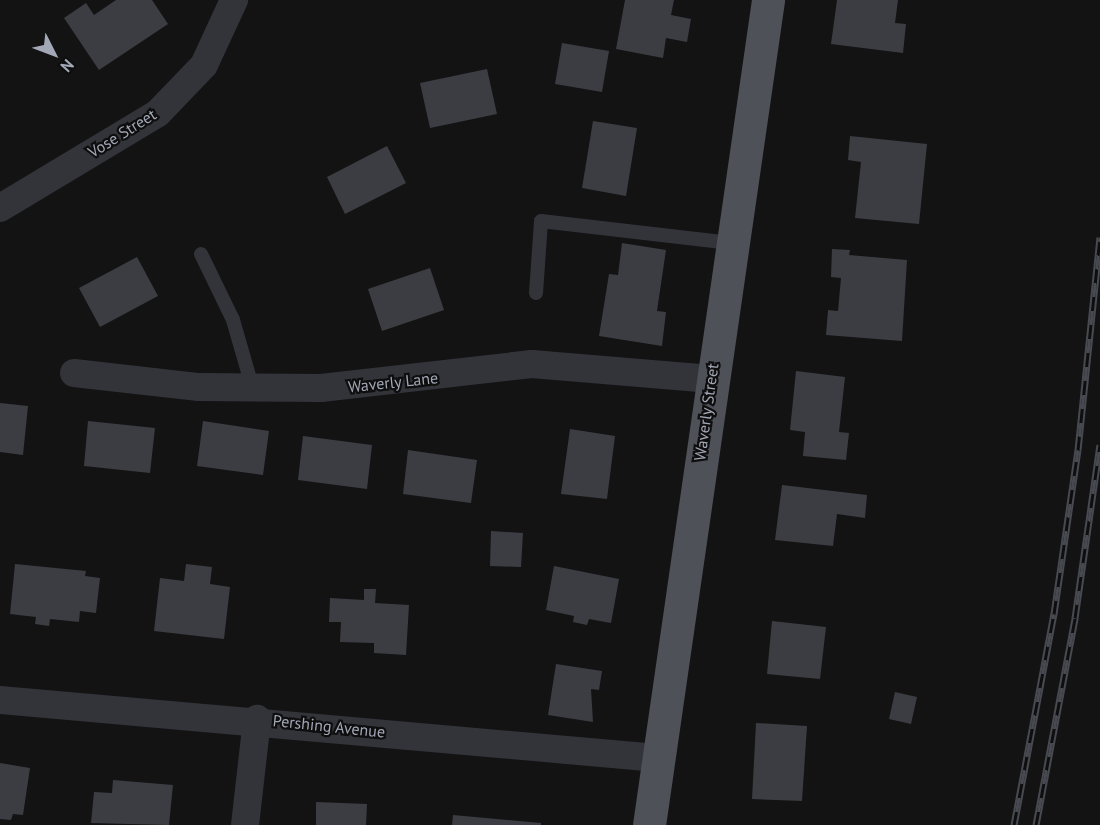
<!DOCTYPE html>
<html>
<head>
<meta charset="utf-8">
<style>
  body { margin:0 }
  #map { position:relative; width:1100px; height:825px; overflow:hidden; background:#131314; font-family:"PT Sans",sans-serif }
  div>[style] { position:absolute }
  .building>* { inset:0; background:#3c3d42 }
  .lane>* { height:14px; margin:-7px; padding:0 7px; transform-origin:7px; border-radius:7px; background:#33343a }
  .street>* { height:28px; margin:-14px; padding:0 14px; transform-origin:14px; border-radius:14px; background:#33343a }
  .primary>* { height:33px; margin:-16.5px; padding:0 16.5px; transform-origin:16.5px; border-radius:16.5px; background:#4f5159 }
  .rail>* { height:7px; margin-top:-3.5px; transform-origin:0; background:repeating-linear-gradient(90deg,#0e0e0f 0 14px,#484a51 0 28px); box-sizing:border-box; border-block:2px solid #484a51 }
  span { translate:-50% -50%; white-space:nowrap; text-align:center; line-height:1.15; -webkit-text-stroke:4.5px #0e0e0f; paint-order:stroke }
  .street-label { font-size:16px; color:#a3a8b6 }
  .north { position:absolute; left:24px; top:24px; width:60px; height:60px; -webkit-text-stroke:4px #0e0e0f; paint-order:stroke; rotate:132deg; font-size:16px; font-weight:700; line-height:24px; text-align:center; color:#a3a8b6 }
  .north::after { content:''; display:block; margin:auto; width:21px; height:27px; background:#a3a8b6; clip-path:polygon(50% 0,100% 100%,50% 72%,0 100%) }
</style>
</head>
<body>
<div id="map">
  <div class="building">
    <i style="clip-path:polygon(116px 0,152px 0,168px 24px,99px 70px,64px 18px,86px 3px,94px 15px)"></i>
    <i style="clip-path:polygon(625px 0,674px 0,671px 15px,691px 19px,687px 42px,666px 38px,663px 58px,616px 49px)"></i>
    <i style="clip-path:polygon(837px 0,898px 0,895px 23px,906px 24px,903px 53px,831px 44px)"></i>
    <i style="clip-path:polygon(562px 43px,609px 51px,602px 92px,555px 84px)"></i>
    <i style="clip-path:polygon(487px 69px,497px 114px,430px 128px,420px 83px)"></i>
    <i style="clip-path:polygon(593px 121px,637px 128px,626px 196px,582px 188px)"></i>
    <i style="clip-path:polygon(850px 136px,927px 144px,919px 224px,855px 218px,861px 162px,848px 160px)"></i>
    <i style="clip-path:polygon(387px 146px,406px 183px,345px 214px,327px 177px)"></i>
    <i style="clip-path:polygon(622px 243px,666px 250px,657px 311px,666px 312px,662px 346px,599px 336px,609px 274px,618px 275px)"></i>
    <i style="clip-path:polygon(832px 249px,850px 250px,849px 255px,907px 260px,902px 341px,826px 335px,828px 310px,838px 311px,841px 278px,831px 277px)"></i>
    <i style="clip-path:polygon(137px 257px,158px 296px,100px 327px,79px 288px)"></i>
    <i style="clip-path:polygon(430px 268px,444px 310px,382px 331px,368px 289px)"></i>
    <i style="clip-path:polygon(796px 371px,845px 377px,839px 432px,849px 433px,846px 460px,803px 456px,805px 432px,790px 430px)"></i>
    <i style="clip-path:polygon(0 403px,28px 406px,23px 455px,0 452px)"></i>
    <i style="clip-path:polygon(88px 421px,155px 428px,150px 473px,84px 466px)"></i>
    <i style="clip-path:polygon(203px 421px,269px 431px,263px 475px,197px 466px)"></i>
    <i style="clip-path:polygon(570px 429px,615px 436px,607px 499px,561px 494px)"></i>
    <i style="clip-path:polygon(303px 436px,372px 445px,367px 489px,298px 480px)"></i>
    <i style="clip-path:polygon(408px 450px,477px 460px,471px 503px,403px 494px)"></i>
    <i style="clip-path:polygon(782px 485px,867px 495px,865px 518px,837px 514px,833px 546px,775px 540px)"></i>
    <i style="clip-path:polygon(491px 531px,523px 533px,521px 567px,490px 566px)"></i>
    <i style="clip-path:polygon(15px 564px,86px 571px,85px 576px,100px 578px,96px 613px,80px 611px,79px 622px,50px 619px,49px 626px,35px 624px,36px 617px,10px 614px)"></i>
    <i style="clip-path:polygon(186px 564px,212px 567px,210px 584px,230px 587px,224px 639px,154px 631px,160px 578px,184px 581px)"></i>
    <i style="clip-path:polygon(554px 566px,619px 579px,611px 623px,589px 619px,587px 625px,573px 622px,574px 616px,546px 610px)"></i>
    <i style="clip-path:polygon(364px 589px,376px 589px,375px 603px,409px 605px,406px 655px,374px 653px,374px 643px,340px 642px,341px 622px,329px 622px,330px 598px,364px 600px)"></i>
    <i style="clip-path:polygon(772px 621px,826px 627px,820px 679px,767px 674px)"></i>
    <i style="clip-path:polygon(556px 664px,602px 671px,599px 690px,591px 689px,593px 722px,548px 715px)"></i>
    <i style="clip-path:polygon(895px 692px,917px 697px,911px 724px,889px 719px)"></i>
    <i style="clip-path:polygon(756px 723px,807px 726px,802px 801px,752px 799px)"></i>
    <i style="clip-path:polygon(0 763px,30px 768px,23px 815px,13px 814px,11px 820px,0 819px)"></i>
    <i style="clip-path:polygon(113px 780px,173px 785px,169px 825px,91px 823px,94px 792px,112px 793px)"></i>
    <i style="clip-path:polygon(316px 802px,367px 804px,366px 825px,316px 825px)"></i>
    <i style="clip-path:polygon(453px 815px,541px 823px,541px 825px,452px 825px)"></i>
  </div>
  <div class="lane">
    <i style="left:201px;top:254px;width:73px;rotate:64.1deg"></i>
    <i style="left:233px;top:320px;width:69px;rotate:73.9deg"></i>
    <i style="left:536px;top:293px;width:72px;rotate:-86deg"></i>
    <i style="left:541px;top:221px;width:191px;rotate:6.6deg"></i>
  </div>
  <div class="street">
    <i style="left:0;top:208px;width:184px;rotate:-31deg"></i>
    <i style="left:158px;top:113px;width:66px;rotate:-46.2deg"></i>
    <i style="left:204px;top:65px;width:72px;rotate:-65.2deg"></i>
    <i style="left:74px;top:373px;width:126px;rotate:6.4deg"></i>
    <i style="left:199px;top:387px;width:122px;rotate:0.5deg"></i>
    <i style="left:321px;top:388px;width:212px;rotate:-6.5deg"></i>
    <i style="left:532px;top:364px;width:180px;rotate:4.8deg"></i>
    <i style="left:0;top:700px;width:660px;rotate:5.04deg"></i>
    <i style="left:245px;top:825px;width:107px;rotate:-83.5deg"></i>
  </div>
  <div class="primary">
    <i style="left:649px;top:825px;width:834px;rotate:-81.79deg"></i>
  </div>
  <div class="rail">
    <i style="left:1014px;top:825px;width:215px;rotate:-79.3deg"></i>
    <i style="left:1054px;top:614px;width:166px;rotate:-81.7deg"></i>
    <i style="left:1078px;top:450px;width:214px;rotate:-84.1deg"></i>
    <i style="left:1036px;top:825px;width:211px;rotate:-79.3deg"></i>
    <i style="left:1075px;top:618px;width:175px;rotate:-81.8deg"></i>
  </div>
  <div class="street-label">
    <span style="left:122px;top:133px;rotate:-32deg">Vose Street</span>
    <span style="left:393px;top:382px;rotate:-6deg">Waverly Lane</span>
    <span style="left:706px;top:412px;rotate:-82deg">Waverly Street</span>
    <span style="left:329px;top:726px;rotate:6deg">Pershing Avenue</span>
  </div>
  <div class="north">N</div>
</div>
</body>
</html>
